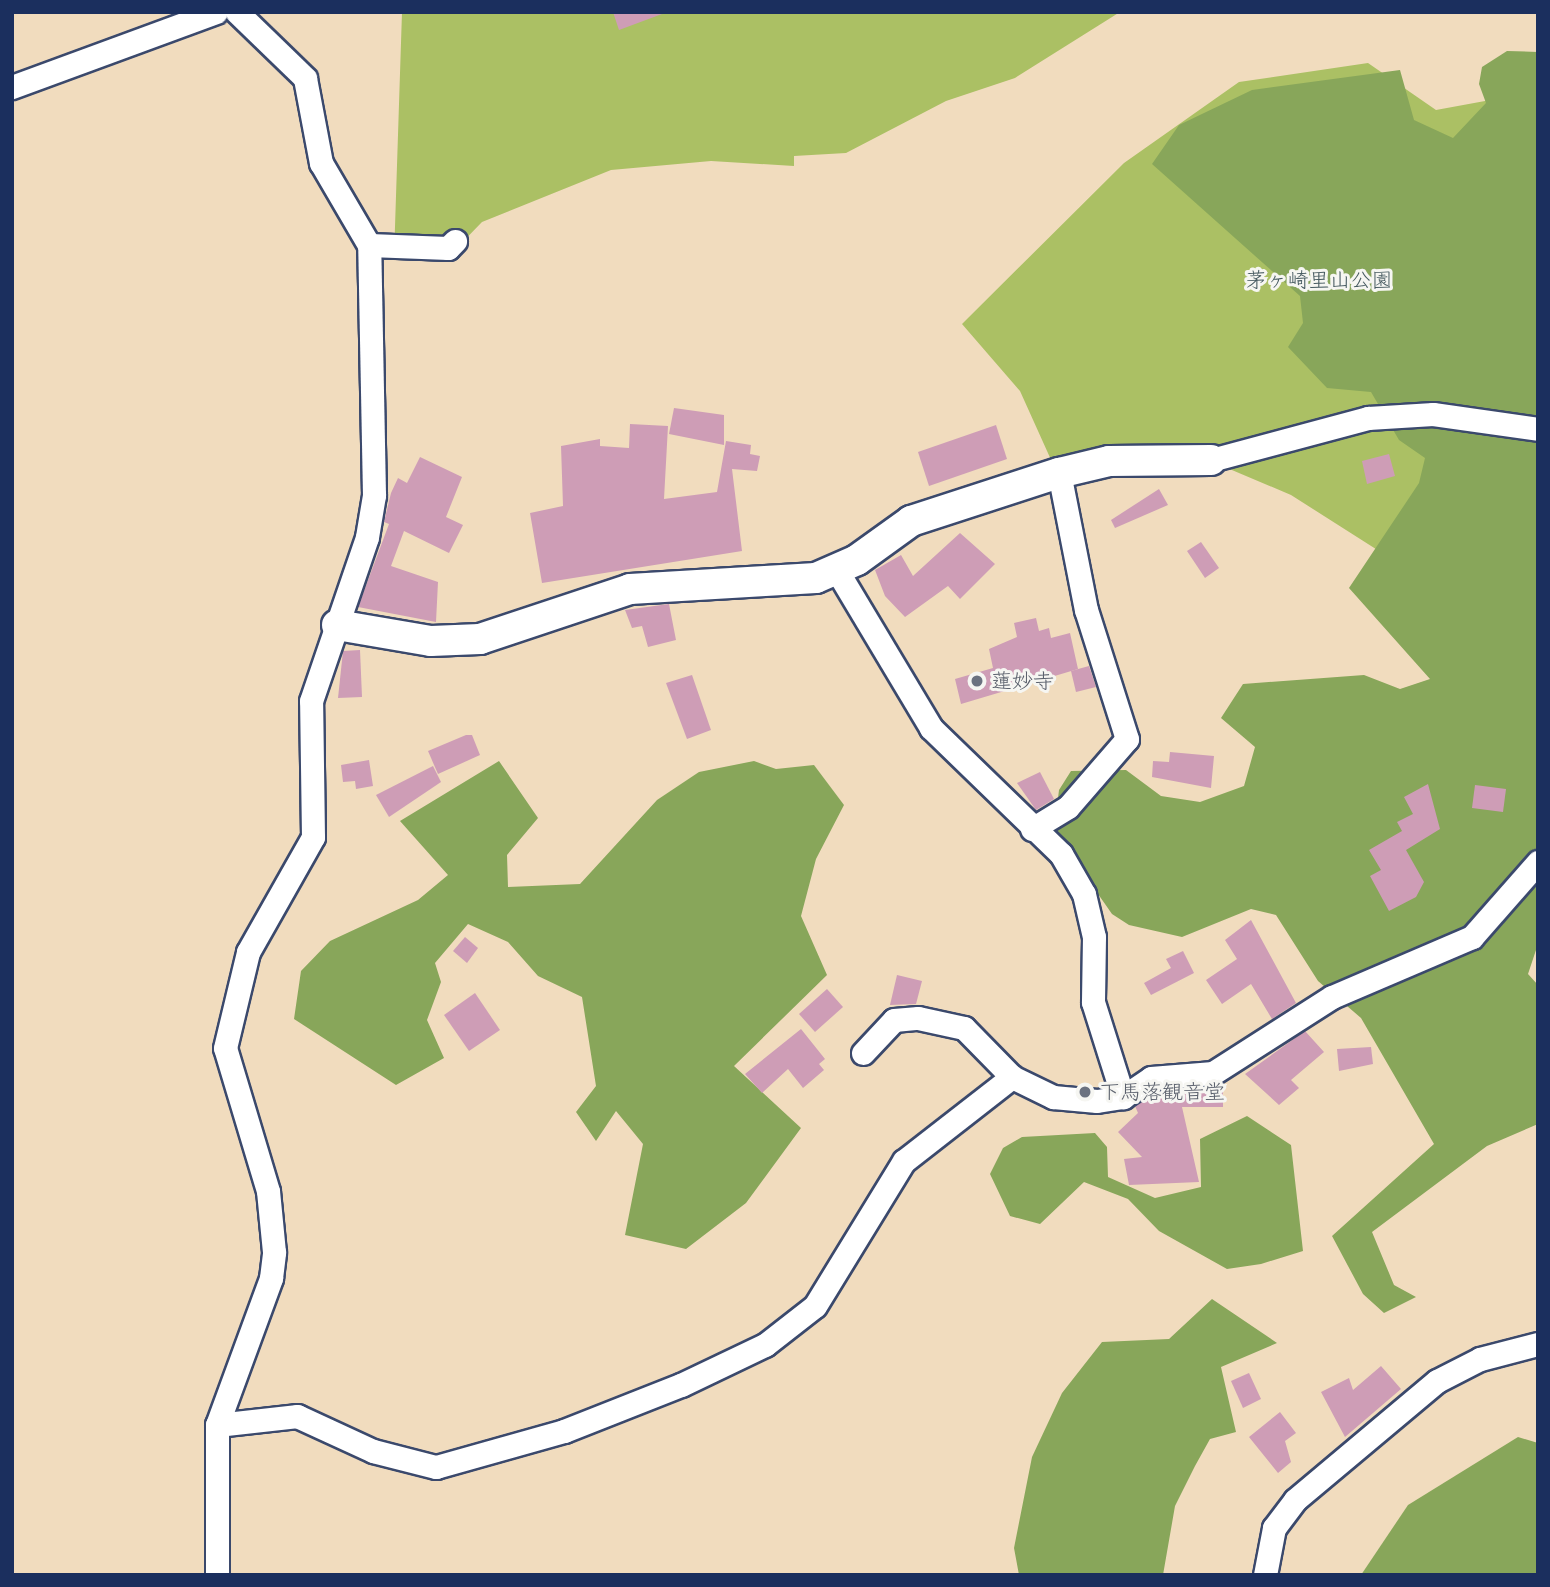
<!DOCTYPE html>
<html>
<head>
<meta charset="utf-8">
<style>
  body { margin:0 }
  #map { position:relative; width:1550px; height:1587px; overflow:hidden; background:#f1dcbe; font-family:Delius,"Klee One",sans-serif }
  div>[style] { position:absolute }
  .green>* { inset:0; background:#abc064 }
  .forest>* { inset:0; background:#88a65a }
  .building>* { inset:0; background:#ce9db6 }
  .roads { filter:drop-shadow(2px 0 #3b496c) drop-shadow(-2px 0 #3b496c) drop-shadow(0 2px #3b496c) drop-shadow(0 -2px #3b496c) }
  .minor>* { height:23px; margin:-11.5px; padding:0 11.5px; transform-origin:11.5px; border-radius:11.5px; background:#fff }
  .tertiary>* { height:30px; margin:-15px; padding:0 15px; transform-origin:15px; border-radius:15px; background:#fff }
  .dots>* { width:19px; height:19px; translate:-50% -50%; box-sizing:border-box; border:4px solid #f6f6f2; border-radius:50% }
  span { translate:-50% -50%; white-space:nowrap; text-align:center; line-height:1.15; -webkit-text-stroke:6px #f6f6f2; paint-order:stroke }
  .park-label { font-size:21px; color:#465a60 }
  .worship-label { font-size:21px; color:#5b616d }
  .left { translate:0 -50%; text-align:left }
  .frame { position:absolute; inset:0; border:14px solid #1b2f5e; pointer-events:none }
</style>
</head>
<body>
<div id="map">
  <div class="green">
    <i style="clip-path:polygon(402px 12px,1120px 12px,1015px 78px,946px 101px,846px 153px,794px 156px,794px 166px,711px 161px,611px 170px,482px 222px,450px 255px,394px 257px)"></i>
    <i style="clip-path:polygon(1368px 63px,1436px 110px,1485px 101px,1523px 80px,1467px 607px,1291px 495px,1187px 451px,1052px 462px,1020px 391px,962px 324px,1124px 163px,1239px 82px)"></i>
  </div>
  <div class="forest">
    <i style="clip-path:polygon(1507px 51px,1538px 52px,1538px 944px,1528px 974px,1538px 985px,1538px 1124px,1487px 1146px,1372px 1232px,1394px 1285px,1416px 1297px,1384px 1313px,1363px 1294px,1332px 1236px,1434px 1144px,1361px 1018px,1318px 981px,1276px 915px,1251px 909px,1182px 937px,1129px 925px,1112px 914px,1054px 831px,1059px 790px,1071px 771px,1126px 770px,1161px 796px,1200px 802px,1244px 786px,1255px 747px,1221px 718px,1243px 684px,1364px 675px,1400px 689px,1430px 679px,1349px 588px,1419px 483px,1425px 458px,1399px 440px,1371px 392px,1327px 388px,1288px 347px,1303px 323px,1300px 296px,1152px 164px,1179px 125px,1252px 90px,1400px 70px,1414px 120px,1453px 138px,1486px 103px,1479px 84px,1482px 67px)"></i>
    <i style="clip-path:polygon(499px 761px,538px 818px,507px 855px,508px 887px,580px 884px,657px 800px,699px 772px,754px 761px,776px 769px,814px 765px,844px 805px,816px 859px,801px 916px,827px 975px,734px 1066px,801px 1128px,746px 1203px,686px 1249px,625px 1235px,643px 1144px,616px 1111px,596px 1141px,576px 1112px,596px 1086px,582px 997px,538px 976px,508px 942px,468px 924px,435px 963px,441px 982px,427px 1020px,444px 1058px,396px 1085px,294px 1019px,301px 971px,330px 941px,418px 900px,448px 875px,400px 821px)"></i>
    <i style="clip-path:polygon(1247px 1116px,1291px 1145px,1303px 1251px,1261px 1264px,1227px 1269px,1159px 1231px,1128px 1199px,1084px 1182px,1040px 1224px,1010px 1216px,990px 1174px,1003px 1148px,1022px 1137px,1095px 1133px,1107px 1147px,1108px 1177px,1155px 1198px,1201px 1187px,1200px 1139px)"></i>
    <i style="clip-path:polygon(1212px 1299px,1277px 1343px,1221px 1367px,1236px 1432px,1210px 1439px,1195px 1466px,1175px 1506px,1163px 1575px,1019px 1575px,1014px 1548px,1032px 1457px,1062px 1393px,1102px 1342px,1169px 1339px)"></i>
    <i style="clip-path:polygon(1518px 1437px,1538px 1443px,1538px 1575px,1361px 1575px,1408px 1505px)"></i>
  </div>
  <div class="building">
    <i style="clip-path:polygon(613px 12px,662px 12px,662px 14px,619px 30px)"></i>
    <i style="clip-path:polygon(674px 408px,724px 415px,724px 445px,669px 434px)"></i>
    <i style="clip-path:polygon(630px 424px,668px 426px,664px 499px,717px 492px,726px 441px,751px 445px,750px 454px,760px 456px,757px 471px,732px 469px,742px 551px,542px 583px,530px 513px,563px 506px,561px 446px,600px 439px,600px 446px,629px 448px)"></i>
    <i style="clip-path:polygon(996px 425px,1007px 459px,929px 486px,918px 452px)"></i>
    <i style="clip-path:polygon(1389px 454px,1395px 476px,1367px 484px,1362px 461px)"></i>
    <i style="clip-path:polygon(420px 457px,462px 477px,446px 517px,463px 525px,449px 553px,404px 531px,391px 566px,438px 582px,436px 622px,358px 607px,389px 524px,384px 522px,391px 493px,398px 478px,407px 483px)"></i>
    <i style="clip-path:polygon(1159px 489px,1168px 505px,1115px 528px,1111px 520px)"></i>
    <i style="clip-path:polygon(960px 533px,995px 564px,960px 599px,948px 586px,905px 617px,885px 596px,875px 570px,901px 555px,913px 576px)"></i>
    <i style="clip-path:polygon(1201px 542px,1219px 568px,1205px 578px,1187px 551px)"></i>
    <i style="clip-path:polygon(669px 604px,676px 640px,648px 647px,642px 626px,632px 628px,625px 610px)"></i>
    <i style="clip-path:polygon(1036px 618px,1039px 631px,1049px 628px,1051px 638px,1070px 633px,1078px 669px,961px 704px,955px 679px,993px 668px,989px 649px,1017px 637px,1014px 623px)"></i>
    <i style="clip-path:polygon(360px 650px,362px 697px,338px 698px,343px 651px)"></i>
    <i style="clip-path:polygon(1089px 666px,1096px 687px,1076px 692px,1071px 671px)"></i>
    <i style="clip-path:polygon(692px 675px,711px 730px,687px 739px,666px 683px)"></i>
    <i style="clip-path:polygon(466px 735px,472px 735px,480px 755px,438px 774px,428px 751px)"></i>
    <i style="clip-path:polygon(1170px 752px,1214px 756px,1211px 788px,1152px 777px,1153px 761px,1169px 762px)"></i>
    <i style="clip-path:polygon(369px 760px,373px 786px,356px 789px,355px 781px,343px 782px,341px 765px)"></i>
    <i style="clip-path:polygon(433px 766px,441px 782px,389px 817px,376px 795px)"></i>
    <i style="clip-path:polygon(1040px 772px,1054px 799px,1036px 810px,1017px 783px)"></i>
    <i style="clip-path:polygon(1428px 784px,1440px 829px,1406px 850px,1424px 882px,1416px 897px,1389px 911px,1370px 876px,1381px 870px,1369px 850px,1402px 831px,1397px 822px,1413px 814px,1404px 797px)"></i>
    <i style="clip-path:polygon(1475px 785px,1506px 789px,1503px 812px,1472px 808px)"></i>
    <i style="clip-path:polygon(1251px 920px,1296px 1003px,1272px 1019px,1251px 984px,1222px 1004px,1206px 980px,1237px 959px,1225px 940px)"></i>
    <i style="clip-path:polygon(465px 937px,478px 948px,467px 963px,453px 951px)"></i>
    <i style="clip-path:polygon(1183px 951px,1194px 973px,1151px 995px,1144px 983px,1171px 968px,1166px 959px)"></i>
    <i style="clip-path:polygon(897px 975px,922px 981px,916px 1004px,890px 1005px)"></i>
    <i style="clip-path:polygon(827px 989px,843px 1007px,815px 1032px,799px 1014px)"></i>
    <i style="clip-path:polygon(475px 993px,500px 1030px,469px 1051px,444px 1015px)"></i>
    <i style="clip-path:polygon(801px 1029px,825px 1059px,819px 1064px,824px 1070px,803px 1088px,788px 1069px,762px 1093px,745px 1074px)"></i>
    <i style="clip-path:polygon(1305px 1031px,1324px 1052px,1291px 1080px,1299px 1088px,1279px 1105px,1245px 1074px)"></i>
    <i style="clip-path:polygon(1371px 1047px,1373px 1064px,1339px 1071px,1337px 1049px)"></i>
    <i style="clip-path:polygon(1223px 1084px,1223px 1107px,1182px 1107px,1199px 1182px,1129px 1185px,1124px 1159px,1142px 1157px,1118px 1132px,1138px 1113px,1135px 1106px,1156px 1092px)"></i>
    <i style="clip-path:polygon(1381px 1366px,1401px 1389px,1345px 1437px,1321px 1392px,1349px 1378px,1353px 1390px)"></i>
    <i style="clip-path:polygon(1249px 1373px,1261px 1399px,1243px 1408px,1231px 1381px)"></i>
    <i style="clip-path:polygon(1280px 1412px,1296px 1433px,1285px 1441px,1291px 1462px,1278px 1473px,1249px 1437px)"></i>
  </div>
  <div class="roads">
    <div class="minor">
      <i style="left:12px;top:87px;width:217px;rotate:-20.2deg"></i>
      <i style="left:369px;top:245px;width:79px;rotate:2.2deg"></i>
      <i style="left:448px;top:248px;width:10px;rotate:-45deg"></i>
      <i style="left:1211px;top:460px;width:163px;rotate:-15deg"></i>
      <i style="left:1368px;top:418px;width:65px;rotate:-3.5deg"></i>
      <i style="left:1433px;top:414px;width:106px;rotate:8.1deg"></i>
      <i style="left:836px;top:569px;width:185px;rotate:59.1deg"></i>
      <i style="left:931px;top:728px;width:181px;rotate:44.1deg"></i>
      <i style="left:1061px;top:854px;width:46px;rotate:60.1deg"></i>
      <i style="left:1084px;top:894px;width:44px;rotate:76.9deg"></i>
      <i style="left:1094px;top:937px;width:65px;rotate:90.9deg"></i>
      <i style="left:1093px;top:1002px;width:100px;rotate:72.5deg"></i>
      <i style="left:1032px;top:829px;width:42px;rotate:-31.4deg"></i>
      <i style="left:1068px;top:807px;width:90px;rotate:-49.1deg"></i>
      <i style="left:1127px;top:739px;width:135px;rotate:-107.6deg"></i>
      <i style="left:1086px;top:610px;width:140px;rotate:-101.1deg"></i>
      <i style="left:863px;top:1053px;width:45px;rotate:-46.8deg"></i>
      <i style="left:894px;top:1020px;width:24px;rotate:-5deg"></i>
      <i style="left:918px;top:1018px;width:47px;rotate:12.3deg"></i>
      <i style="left:964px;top:1028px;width:69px;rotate:45.6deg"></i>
      <i style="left:1012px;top:1077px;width:46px;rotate:26deg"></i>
      <i style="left:1053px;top:1097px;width:44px;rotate:5.2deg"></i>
      <i style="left:1097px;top:1101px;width:26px;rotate:-9deg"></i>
      <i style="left:1123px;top:1097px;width:34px;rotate:-34deg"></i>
      <i style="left:1151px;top:1078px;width:62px;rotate:-4.6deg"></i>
      <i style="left:1213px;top:1073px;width:141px;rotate:-32.6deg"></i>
      <i style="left:1332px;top:997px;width:152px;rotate:-23.2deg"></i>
      <i style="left:1472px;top:937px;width:100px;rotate:-48.7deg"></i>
      <i style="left:217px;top:1425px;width:81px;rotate:-6.4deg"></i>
      <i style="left:297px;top:1416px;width:84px;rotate:24.7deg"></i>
      <i style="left:373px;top:1451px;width:65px;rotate:14.3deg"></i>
      <i style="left:436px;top:1467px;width:133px;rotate:-15.7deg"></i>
      <i style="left:564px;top:1431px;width:126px;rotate:-21.5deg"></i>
      <i style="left:681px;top:1385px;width:93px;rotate:-25.5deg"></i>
      <i style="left:765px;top:1345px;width:63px;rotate:-38deg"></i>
      <i style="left:815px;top:1306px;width:170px;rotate:-58.5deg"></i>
      <i style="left:904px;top:1161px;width:137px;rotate:-37.9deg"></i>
      <i style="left:217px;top:1575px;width:150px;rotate:-90deg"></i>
      <i style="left:217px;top:1425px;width:157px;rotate:-69.8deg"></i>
      <i style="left:271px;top:1278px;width:26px;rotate:-83deg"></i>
      <i style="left:274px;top:1252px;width:61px;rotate:-95.6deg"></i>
      <i style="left:268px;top:1191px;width:149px;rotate:-106.7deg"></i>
      <i style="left:225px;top:1048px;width:99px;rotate:-76.5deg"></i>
      <i style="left:248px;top:952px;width:132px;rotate:-60.5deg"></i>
      <i style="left:313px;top:837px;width:136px;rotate:-90.8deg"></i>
      <i style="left:311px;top:701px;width:173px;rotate:-71.1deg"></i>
      <i style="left:367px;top:537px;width:43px;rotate:-80.5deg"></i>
      <i style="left:374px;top:495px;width:250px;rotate:-91.1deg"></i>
      <i style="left:369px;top:245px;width:95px;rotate:-120.3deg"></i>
      <i style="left:321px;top:163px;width:86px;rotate:-100.7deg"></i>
      <i style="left:305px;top:78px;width:95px;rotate:-135.9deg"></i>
      <i style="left:1265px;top:1575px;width:48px;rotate:-79.2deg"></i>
      <i style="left:1274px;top:1528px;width:35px;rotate:-53deg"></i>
      <i style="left:1295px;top:1500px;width:185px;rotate:-40deg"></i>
      <i style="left:1437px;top:1381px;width:48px;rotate:-27.1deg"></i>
      <i style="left:1480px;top:1359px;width:60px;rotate:-14.5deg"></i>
    </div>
    <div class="tertiary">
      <i style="left:337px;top:625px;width:95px;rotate:9.7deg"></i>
      <i style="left:431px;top:641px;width:49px;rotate:-2.3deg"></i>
      <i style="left:480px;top:639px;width:158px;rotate:-18.4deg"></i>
      <i style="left:630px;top:589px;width:186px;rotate:-3.4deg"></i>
      <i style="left:816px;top:578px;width:45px;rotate:-23.7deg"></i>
      <i style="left:857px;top:560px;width:67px;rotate:-35.8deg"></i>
      <i style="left:911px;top:521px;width:156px;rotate:-18deg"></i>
      <i style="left:1059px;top:473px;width:51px;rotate:-13.5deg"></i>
      <i style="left:1109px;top:461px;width:102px;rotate:-0.6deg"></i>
    </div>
  </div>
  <div class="dots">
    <i style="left:977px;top:681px;background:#6b7280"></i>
    <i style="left:1085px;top:1092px;background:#6b7280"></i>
  </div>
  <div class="park-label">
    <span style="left:1319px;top:280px">茅ヶ崎里山公園</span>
  </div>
  <div class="worship-label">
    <span class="left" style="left:991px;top:681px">蓮妙寺</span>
    <span class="left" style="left:1099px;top:1092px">下馬落観音堂</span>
  </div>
  <div class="frame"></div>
</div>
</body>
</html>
